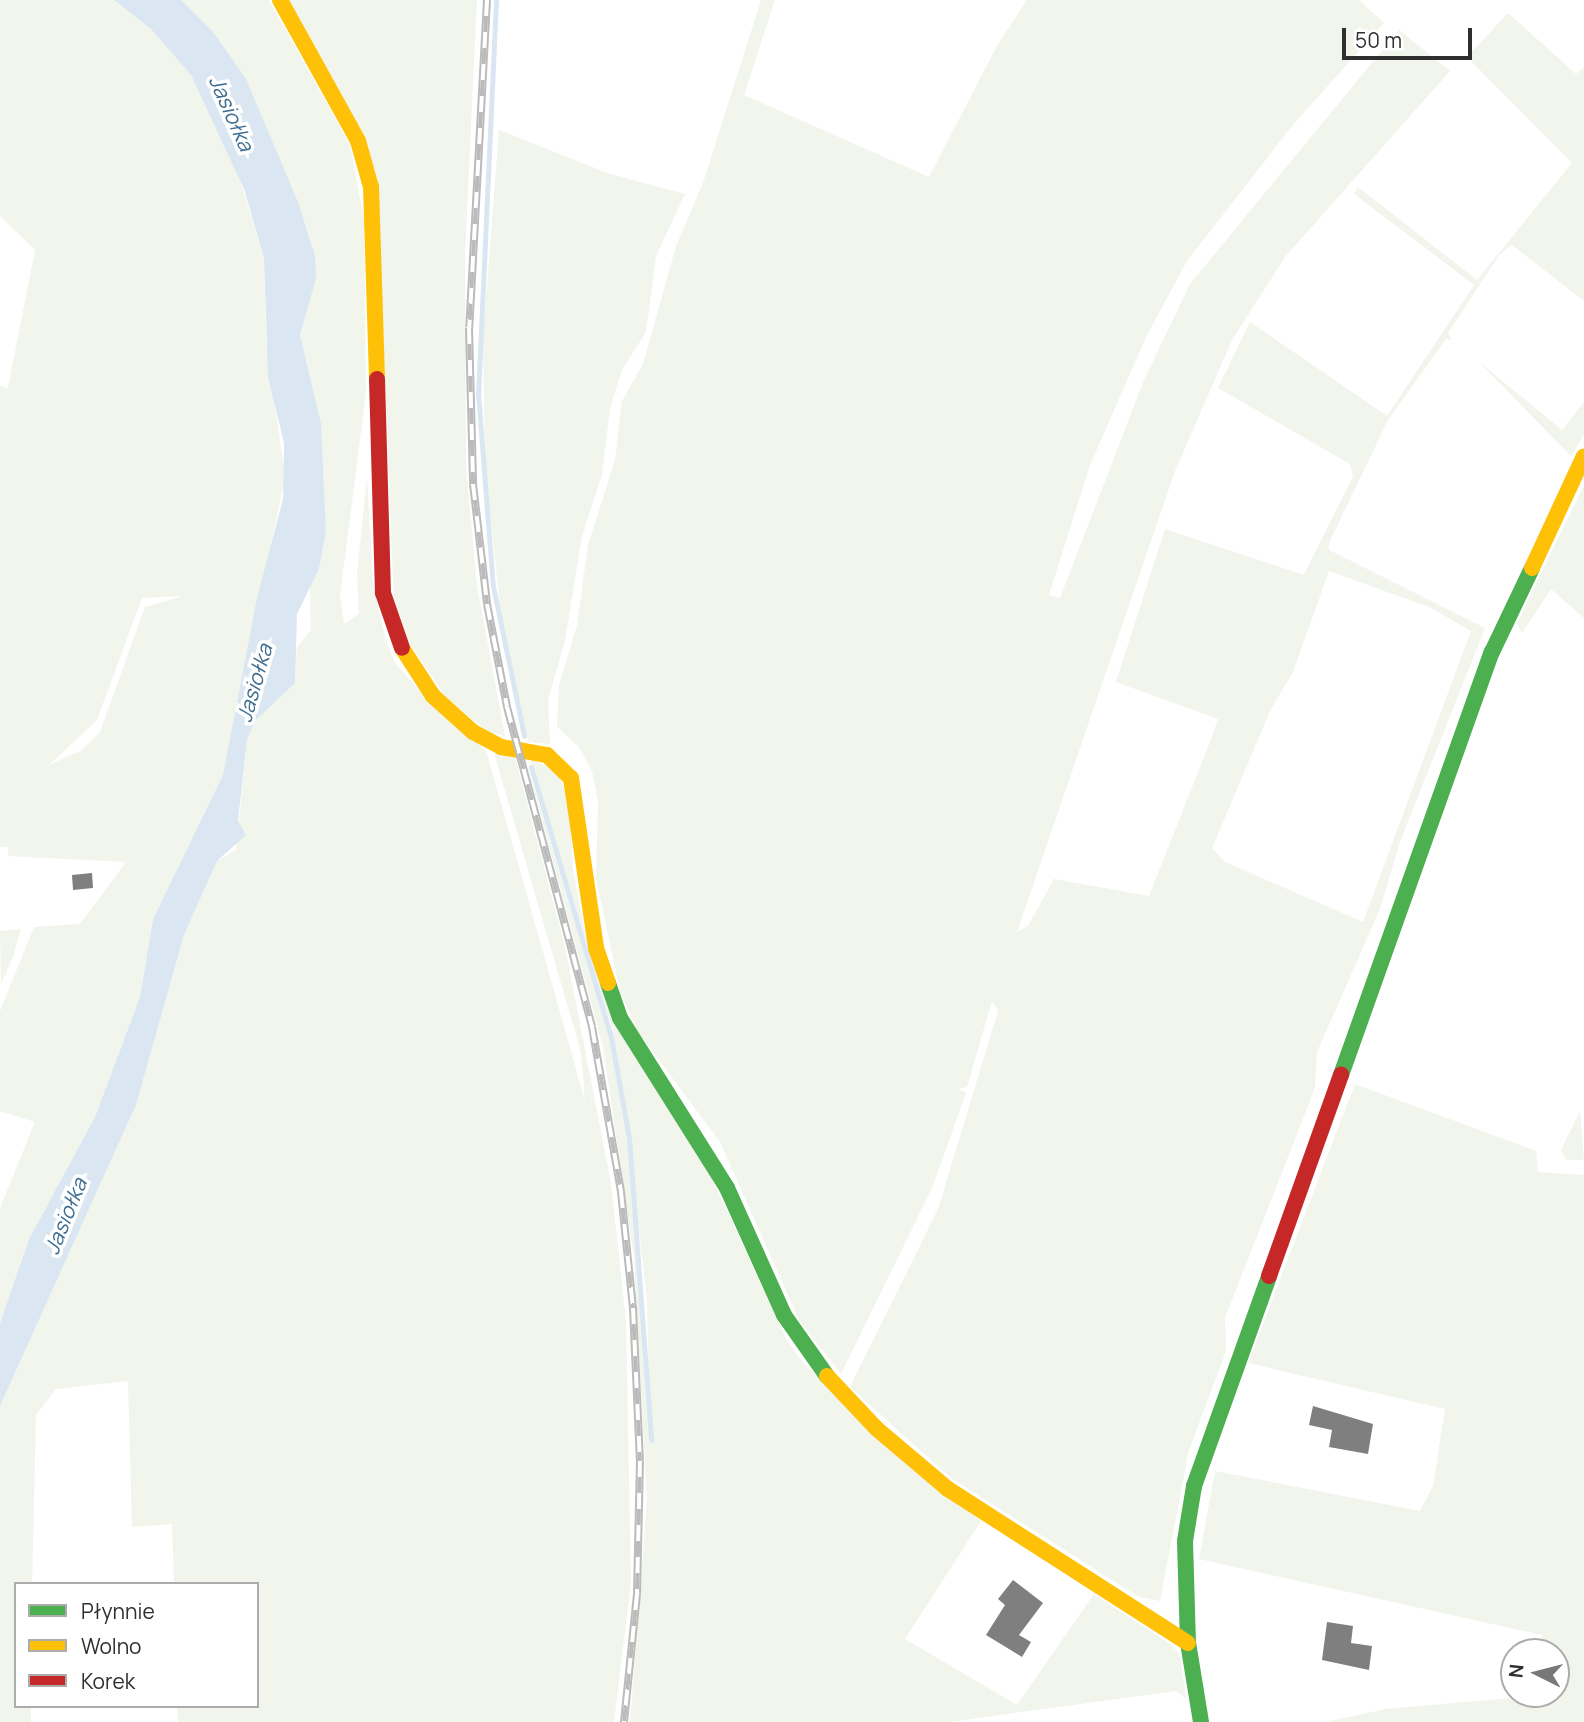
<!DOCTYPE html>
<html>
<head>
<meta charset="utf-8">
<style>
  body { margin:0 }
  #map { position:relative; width:1584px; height:1722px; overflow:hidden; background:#fff; font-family:Manrope,sans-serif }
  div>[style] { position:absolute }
  .green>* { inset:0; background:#f1f5ec }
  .water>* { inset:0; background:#dae7f2 }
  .stream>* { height:5px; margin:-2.5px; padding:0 2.5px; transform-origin:2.5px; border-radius:2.5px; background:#dae7f2 }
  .building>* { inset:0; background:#7f7f7f }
  .fast>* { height:16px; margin:-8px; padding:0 8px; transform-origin:8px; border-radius:8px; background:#4caf50 }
  .slow>* { height:16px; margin:-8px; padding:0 8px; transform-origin:8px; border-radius:8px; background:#ffc107 }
  .jam>* { height:16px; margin:-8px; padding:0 8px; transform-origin:8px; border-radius:8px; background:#c62828 }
  .rail>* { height:8px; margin-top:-4px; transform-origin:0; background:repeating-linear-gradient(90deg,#fff 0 16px,#bbb 0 32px); box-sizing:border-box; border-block:2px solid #bbb }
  span { translate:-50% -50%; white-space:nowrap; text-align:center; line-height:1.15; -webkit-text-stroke:7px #fff; paint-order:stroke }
  .water-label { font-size:21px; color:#3e6d90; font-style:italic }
  .legend { position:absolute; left:14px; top:1582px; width:245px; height:126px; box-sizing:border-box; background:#fff; border:2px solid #acacac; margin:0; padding:9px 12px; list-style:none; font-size:21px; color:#2f2f2f }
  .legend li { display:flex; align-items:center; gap:14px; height:35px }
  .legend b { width:35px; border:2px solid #acacac }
  .north { position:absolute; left:1500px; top:1638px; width:70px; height:70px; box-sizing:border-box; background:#fff; border:2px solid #acacac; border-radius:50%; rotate:276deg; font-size:19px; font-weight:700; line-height:28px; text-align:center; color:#2f2f2f }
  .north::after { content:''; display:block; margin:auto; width:24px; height:32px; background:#787878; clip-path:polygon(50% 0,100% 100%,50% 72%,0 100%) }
  .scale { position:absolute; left:1342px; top:28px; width:130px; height:32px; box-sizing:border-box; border:4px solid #2f2f2f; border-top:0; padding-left:9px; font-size:21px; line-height:24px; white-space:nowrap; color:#2f2f2f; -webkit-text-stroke:5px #fff; paint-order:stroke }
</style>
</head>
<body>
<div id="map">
  <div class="green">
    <i style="clip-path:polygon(evenodd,0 0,114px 0,151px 29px,191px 75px,236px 167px,264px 258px,266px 340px,285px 477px,223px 775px,153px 919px,140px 997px,95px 1117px,29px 1239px,0 1323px,0 1208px,35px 1122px,0 1111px,0 1011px,34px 927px,80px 924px,126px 862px,8px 856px,8px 847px,0 847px,0 386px,8px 388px,35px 250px,0 216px,0 0,183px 596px,145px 607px,100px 732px,82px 750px,49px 765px,97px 720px,142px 598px,183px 596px)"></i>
    <i style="clip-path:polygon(181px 0,269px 0,350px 145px,364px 220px,366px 392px,340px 596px,344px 624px,359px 614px,357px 574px,367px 477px,373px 583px,386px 641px,395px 663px,419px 690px,486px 750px,585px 1101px,581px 1052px,494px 753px,515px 757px,565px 947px,611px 1183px,626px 1321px,631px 1583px,614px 1722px,178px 1722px,177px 1706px,257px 1706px,257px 1584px,174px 1584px,172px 1524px,132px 1527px,128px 1381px,56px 1389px,36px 1415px,32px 1584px,16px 1584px,16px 1706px,31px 1706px,31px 1722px,0 1722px,0 1406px,136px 1105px,184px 935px,217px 861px,236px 850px,247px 740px,255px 721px,295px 683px,297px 647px,311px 630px,310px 586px,319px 569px,326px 531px,321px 423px,300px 335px,316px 279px,298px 202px,214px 33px)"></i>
    <i style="clip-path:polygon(289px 0,477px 0,465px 254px,466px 467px,477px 586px,505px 736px,486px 731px,444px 695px,404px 635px,394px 604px,377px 175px)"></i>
    <i style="clip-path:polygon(evenodd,761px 0,775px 0,744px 95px,929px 177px,998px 44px,1027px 0,1359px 0,1384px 23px,1292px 126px,1187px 261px,1147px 335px,1090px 465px,1049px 595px,1060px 598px,1144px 380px,1190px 284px,1399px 30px,1450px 71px,1285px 257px,1232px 340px,1175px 471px,1017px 932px,1028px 926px,1054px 879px,1149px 896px,1210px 742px,1218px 719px,1116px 682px,1165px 529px,1304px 575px,1353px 477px,1350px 464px,1218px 388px,1250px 322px,1387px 416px,1474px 285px,1354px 194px,1358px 187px,1477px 280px,1572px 163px,1467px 57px,1508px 13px,1576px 74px,1584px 67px,1584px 301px,1512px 245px,1500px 254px,1448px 333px,1452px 340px,1446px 339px,1388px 420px,1329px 543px,1329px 550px,1485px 628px,1400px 842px,1380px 909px,1317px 1052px,1315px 1088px,1225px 1318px,1226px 1351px,1189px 1450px,1160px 1601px,1139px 1597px,951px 1478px,850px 1387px,938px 1209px,998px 1011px,992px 1001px,967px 1087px,958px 1089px,966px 1093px,933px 1186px,841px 1374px,799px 1320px,720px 1142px,638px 1032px,620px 991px,596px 878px,598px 802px,592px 771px,578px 746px,557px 727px,559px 685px,577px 625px,588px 545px,615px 460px,622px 401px,643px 364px,676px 246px,703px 183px,761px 0,1329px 571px,1429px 607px,1471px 631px,1363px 922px,1225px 862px,1212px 848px,1271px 709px,1293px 672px,1329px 571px)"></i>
    <i style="clip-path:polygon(499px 130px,610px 174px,685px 194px,656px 256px,646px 332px,622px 370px,610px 408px,602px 475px,582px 536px,565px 641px,548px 700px,550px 744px,528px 742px,500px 607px,485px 462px,483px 338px)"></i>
    <i style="clip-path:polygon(1478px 361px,1562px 430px,1584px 402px,1584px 435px,1571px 456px)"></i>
    <i style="clip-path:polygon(1584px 485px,1584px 618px,1551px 589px,1522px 633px,1517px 623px)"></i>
    <i style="clip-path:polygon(525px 757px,610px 1040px,627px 1134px,650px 1440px,647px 1299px,622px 1082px,613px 1032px,530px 758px,558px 772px,570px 804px,573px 871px,586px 937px,708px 1170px,787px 1340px,803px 1363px,981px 1521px,905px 1639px,1017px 1705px,1094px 1594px,1172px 1645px,1180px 1656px,1186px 1699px,1176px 1691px,949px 1722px,630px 1722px,647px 1501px,634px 1258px,603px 1047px)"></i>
    <i style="clip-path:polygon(21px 929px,13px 957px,1px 984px,0 931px)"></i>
    <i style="clip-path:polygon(1355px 1084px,1536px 1151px,1538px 1172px,1584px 1175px,1584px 1722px,1325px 1722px,1386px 1709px,1556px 1694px,1556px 1652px,1541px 1652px,1542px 1635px,1199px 1559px,1215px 1471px,1420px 1511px,1433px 1486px,1445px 1409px,1248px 1363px)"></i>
    <i style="clip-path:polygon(1580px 1111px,1584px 1160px,1566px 1160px,1561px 1150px)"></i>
  </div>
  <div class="water">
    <i style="clip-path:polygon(114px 0,181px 0,214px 33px,246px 79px,298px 202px,315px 256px,316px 279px,300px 335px,321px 423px,326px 531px,319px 569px,297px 614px,295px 683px,255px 721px,247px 740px,238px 821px,246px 835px,217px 861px,184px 935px,136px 1105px,0 1406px,0 1323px,29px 1239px,95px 1117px,140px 997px,153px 919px,223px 775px,257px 598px,283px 499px,284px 443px,268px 377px,264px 258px,244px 189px,191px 75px,151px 29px)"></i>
  </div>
  <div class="stream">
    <i style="left:496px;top:0;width:393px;rotate:92.6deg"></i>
    <i style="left:478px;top:393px;width:194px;rotate:85.6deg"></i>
    <i style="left:493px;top:586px;width:153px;rotate:78.3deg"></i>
    <i style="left:531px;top:767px;width:282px;rotate:73.5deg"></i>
    <i style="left:611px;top:1037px;width:103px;rotate:79.9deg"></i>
    <i style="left:629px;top:1138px;width:303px;rotate:85.8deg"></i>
  </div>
  <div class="building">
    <i style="clip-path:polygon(92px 873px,93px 888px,73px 890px,72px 875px)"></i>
    <i style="clip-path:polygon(1313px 1406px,1373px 1424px,1368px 1454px,1329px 1447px,1332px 1430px,1309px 1425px)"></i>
    <i style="clip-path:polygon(1013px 1580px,1043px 1603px,1019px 1635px,1031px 1642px,1022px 1657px,986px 1635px,1005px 1605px,998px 1599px)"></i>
    <i style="clip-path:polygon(1327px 1622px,1353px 1626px,1351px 1643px,1372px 1646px,1369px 1670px,1322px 1660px)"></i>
  </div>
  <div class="fast">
    <i style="left:608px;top:983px;width:37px;rotate:71deg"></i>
    <i style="left:620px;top:1018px;width:201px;rotate:57.8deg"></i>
    <i style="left:727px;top:1188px;width:139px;rotate:65.8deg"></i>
    <i style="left:784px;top:1315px;width:75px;rotate:54.8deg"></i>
    <i style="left:1341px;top:1075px;width:449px;rotate:-70.4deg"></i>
    <i style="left:1492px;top:652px;width:93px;rotate:-64.5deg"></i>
    <i style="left:1201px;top:1722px;width:80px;rotate:-99.3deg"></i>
    <i style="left:1188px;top:1643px;width:102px;rotate:-91.7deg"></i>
    <i style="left:1185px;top:1541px;width:56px;rotate:-80.7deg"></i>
    <i style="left:1194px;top:1486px;width:223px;rotate:-70.3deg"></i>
  </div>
  <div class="slow">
    <i style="left:280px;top:0;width:161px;rotate:61deg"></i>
    <i style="left:358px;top:141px;width:48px;rotate:74.2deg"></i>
    <i style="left:371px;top:187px;width:192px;rotate:88.2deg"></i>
    <i style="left:1532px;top:568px;width:123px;rotate:-65.1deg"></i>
    <i style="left:402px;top:648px;width:57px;rotate:57.1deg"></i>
    <i style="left:433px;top:696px;width:54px;rotate:42deg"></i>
    <i style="left:473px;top:732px;width:32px;rotate:28deg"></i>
    <i style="left:501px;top:747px;width:47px;rotate:9.9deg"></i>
    <i style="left:547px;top:755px;width:33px;rotate:44deg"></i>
    <i style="left:571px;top:778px;width:172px;rotate:81.6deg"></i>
    <i style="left:596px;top:948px;width:37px;rotate:71deg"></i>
    <i style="left:827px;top:1376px;width:73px;rotate:46.7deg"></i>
    <i style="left:877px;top:1429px;width:93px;rotate:40.2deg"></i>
    <i style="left:948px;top:1489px;width:285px;rotate:32.7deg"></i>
  </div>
  <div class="jam">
    <i style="left:377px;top:379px;width:214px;rotate:88.4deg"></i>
    <i style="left:383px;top:593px;width:58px;rotate:70.9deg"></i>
    <i style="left:1269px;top:1276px;width:214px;rotate:-70.3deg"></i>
  </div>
  <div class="rail">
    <i style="left:487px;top:0;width:328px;rotate:93.1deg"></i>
    <i style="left:469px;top:328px;width:156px;rotate:88.5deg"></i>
    <i style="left:473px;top:484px;width:121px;rotate:83.3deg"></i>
    <i style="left:487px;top:604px;width:105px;rotate:79deg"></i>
    <i style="left:507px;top:707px;width:331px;rotate:75.1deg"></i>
    <i style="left:592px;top:1027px;width:168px;rotate:80deg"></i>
    <i style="left:621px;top:1192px;width:117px;rotate:84.1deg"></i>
    <i style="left:633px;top:1308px;width:153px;rotate:87.4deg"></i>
    <i style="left:640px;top:1461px;width:133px;rotate:91.3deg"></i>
    <i style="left:637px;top:1594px;width:129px;rotate:95.8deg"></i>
  </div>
  <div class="water-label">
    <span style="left:232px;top:113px;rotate:66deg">Jasiołka</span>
    <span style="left:254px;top:683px;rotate:-74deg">Jasiołka</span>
    <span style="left:65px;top:1216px;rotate:-68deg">Jasiołka</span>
  </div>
  <ul class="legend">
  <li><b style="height:9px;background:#4caf50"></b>Płynnie</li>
  <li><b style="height:9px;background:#ffc107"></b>Wolno</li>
  <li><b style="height:9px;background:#c62828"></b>Korek</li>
  </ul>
  <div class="north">N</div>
  <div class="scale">50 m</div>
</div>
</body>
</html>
